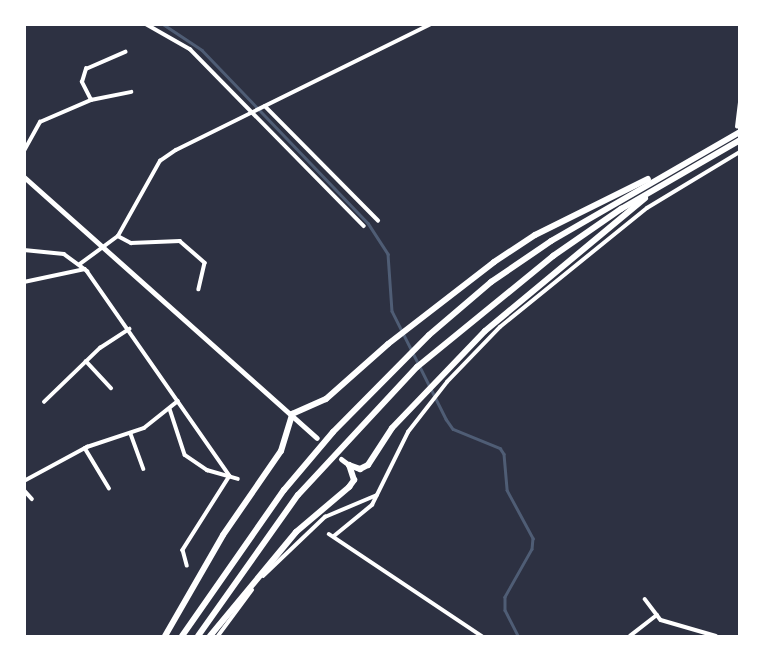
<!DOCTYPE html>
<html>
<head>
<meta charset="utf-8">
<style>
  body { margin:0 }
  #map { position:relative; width:764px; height:661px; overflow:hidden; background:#2d3142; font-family:"Playfair Display",serif }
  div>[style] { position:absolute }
  .stream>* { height:2.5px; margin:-1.25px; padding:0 1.25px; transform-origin:1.25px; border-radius:1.25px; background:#4f5d75 }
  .minor>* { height:3.5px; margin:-1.75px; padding:0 1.75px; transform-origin:1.75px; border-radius:1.75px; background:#fff }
  .tertiary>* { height:5px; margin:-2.5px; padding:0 2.5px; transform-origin:2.5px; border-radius:2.5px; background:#fff }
  .trunk>* { height:6px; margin:-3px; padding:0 3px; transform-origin:3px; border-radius:3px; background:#fff }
  span { translate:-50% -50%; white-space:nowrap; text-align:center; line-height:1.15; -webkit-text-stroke:7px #fff; paint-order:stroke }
  .frame { position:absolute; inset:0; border:26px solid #fff; pointer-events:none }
</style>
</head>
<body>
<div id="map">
  <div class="stream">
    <i style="left:163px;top:24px;width:47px;rotate:33.7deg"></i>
    <i style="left:202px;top:50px;width:240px;rotate:46.2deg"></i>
    <i style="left:368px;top:223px;width:37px;rotate:57deg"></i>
    <i style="left:388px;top:254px;width:57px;rotate:86deg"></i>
    <i style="left:392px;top:311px;width:121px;rotate:63.4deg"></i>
    <i style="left:446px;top:419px;width:12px;rotate:55deg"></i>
    <i style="left:453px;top:429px;width:51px;rotate:22deg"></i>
    <i style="left:500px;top:448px;width:7px;rotate:56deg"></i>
    <i style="left:504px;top:454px;width:36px;rotate:85deg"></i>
    <i style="left:507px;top:490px;width:55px;rotate:61.6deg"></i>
    <i style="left:533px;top:538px;width:11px;rotate:95deg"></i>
    <i style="left:532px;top:549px;width:55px;rotate:119.4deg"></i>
    <i style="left:505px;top:597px;width:13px;rotate:90deg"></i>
    <i style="left:505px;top:610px;width:29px;rotate:63deg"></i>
  </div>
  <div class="minor">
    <i style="left:146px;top:24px;width:51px;rotate:29.6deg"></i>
    <i style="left:190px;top:49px;width:248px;rotate:45.5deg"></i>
    <i style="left:474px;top:24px;width:29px"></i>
    <i style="left:91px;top:100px;width:20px;rotate:-117deg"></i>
    <i style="left:82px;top:82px;width:14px;rotate:-73deg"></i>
    <i style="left:86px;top:69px;width:43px;rotate:-23.6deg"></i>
    <i style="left:265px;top:106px;width:161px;rotate:45.3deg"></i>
    <i style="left:737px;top:127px;width:24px;rotate:-83deg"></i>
    <i style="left:24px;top:151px;width:33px;rotate:-61deg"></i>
    <i style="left:40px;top:122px;width:56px;rotate:-23.3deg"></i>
    <i style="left:91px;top:100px;width:41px;rotate:-11.3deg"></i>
    <i style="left:118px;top:236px;width:15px;rotate:28deg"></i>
    <i style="left:131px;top:243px;width:49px;rotate:-2.3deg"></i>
    <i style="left:180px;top:241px;width:33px;rotate:41deg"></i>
    <i style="left:205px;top:263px;width:27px;rotate:103deg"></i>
    <i style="left:24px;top:250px;width:40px;rotate:5.7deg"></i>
    <i style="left:64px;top:254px;width:29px;rotate:36deg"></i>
    <i style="left:87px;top:271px;width:250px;rotate:55.1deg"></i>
    <i style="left:230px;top:476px;width:88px;rotate:122.4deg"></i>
    <i style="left:183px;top:550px;width:16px;rotate:75deg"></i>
    <i style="left:80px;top:264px;width:47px;rotate:-36.4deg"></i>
    <i style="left:118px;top:236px;width:86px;rotate:-60.8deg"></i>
    <i style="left:160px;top:161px;width:19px;rotate:-35deg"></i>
    <i style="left:176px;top:150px;width:284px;rotate:-26.3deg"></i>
    <i style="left:24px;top:282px;width:62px;rotate:-12deg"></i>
    <i style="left:86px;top:361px;width:37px;rotate:47deg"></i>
    <i style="left:44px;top:402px;width:78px;rotate:-44deg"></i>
    <i style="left:100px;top:348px;width:35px;rotate:-33deg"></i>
    <i style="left:170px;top:409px;width:48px;rotate:71.9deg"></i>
    <i style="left:185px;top:455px;width:27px;rotate:34deg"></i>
    <i style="left:207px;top:470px;width:32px;rotate:16deg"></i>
    <i style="left:131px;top:434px;width:37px;rotate:70deg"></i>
    <i style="left:85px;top:448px;width:47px;rotate:59deg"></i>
    <i style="left:24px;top:481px;width:72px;rotate:-28.4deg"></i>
    <i style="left:87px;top:447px;width:60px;rotate:-18.4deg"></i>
    <i style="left:144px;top:428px;width:43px;rotate:-38.5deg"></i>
    <i style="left:24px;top:490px;width:12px;rotate:48deg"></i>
    <i style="left:329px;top:534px;width:184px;rotate:33.7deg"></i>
    <i style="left:334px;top:536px;width:49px;rotate:-39.2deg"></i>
    <i style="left:372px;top:505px;width:81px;rotate:-63.7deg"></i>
    <i style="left:408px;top:432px;width:63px;rotate:-52deg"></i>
    <i style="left:447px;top:382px;width:76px;rotate:-46.1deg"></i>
    <i style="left:500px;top:327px;width:189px;rotate:-39deg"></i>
    <i style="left:647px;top:208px;width:109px;rotate:-31.1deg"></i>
    <i style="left:263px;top:576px;width:86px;rotate:-43.6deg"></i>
    <i style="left:325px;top:517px;width:56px;rotate:-22.9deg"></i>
    <i style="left:645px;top:599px;width:26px;rotate:53deg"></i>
    <i style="left:661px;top:620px;width:57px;rotate:16.2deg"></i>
    <i style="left:218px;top:636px;width:57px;rotate:-53.5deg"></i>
    <i style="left:630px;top:636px;width:34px;rotate:-38deg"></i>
  </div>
  <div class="tertiary">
    <i style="left:24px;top:177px;width:392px;rotate:41.7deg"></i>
    <i style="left:341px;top:459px;width:10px;rotate:37deg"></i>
  </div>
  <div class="trunk">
    <i style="left:349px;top:465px;width:12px;rotate:20deg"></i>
    <i style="left:360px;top:469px;width:9px;rotate:-27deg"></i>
    <i style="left:368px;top:465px;width:44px;rotate:-57deg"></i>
    <i style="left:392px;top:428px;width:134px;rotate:-46.2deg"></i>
    <i style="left:485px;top:331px;width:208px;rotate:-39.7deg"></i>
    <i style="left:165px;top:636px;width:116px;rotate:-60.1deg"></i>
    <i style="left:223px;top:535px;width:102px;rotate:-55.4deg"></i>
    <i style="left:281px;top:451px;width:39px;rotate:-73deg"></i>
    <i style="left:292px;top:414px;width:37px;rotate:-24deg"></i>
    <i style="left:326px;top:399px;width:83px;rotate:-41.6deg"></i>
    <i style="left:388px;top:344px;width:134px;rotate:-37.7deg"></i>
    <i style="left:494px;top:262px;width:49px;rotate:-33.4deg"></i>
    <i style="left:535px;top:235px;width:126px;rotate:-26.4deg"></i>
    <i style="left:182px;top:636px;width:178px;rotate:-55.1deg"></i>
    <i style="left:284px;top:490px;width:76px;rotate:-49.8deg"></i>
    <i style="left:333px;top:432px;width:136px;rotate:-45.3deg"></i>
    <i style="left:429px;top:335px;width:82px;rotate:-40.5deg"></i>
    <i style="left:491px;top:282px;width:73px;rotate:-34.3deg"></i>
    <i style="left:551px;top:241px;width:218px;rotate:-30deg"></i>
    <i style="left:198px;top:636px;width:173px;rotate:-54.7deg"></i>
    <i style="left:298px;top:495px;width:175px;rotate:-47.1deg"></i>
    <i style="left:417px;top:367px;width:176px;rotate:-39.2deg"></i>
    <i style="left:553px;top:256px;width:83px;rotate:-34.7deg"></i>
    <i style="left:621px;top:209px;width:138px;rotate:-30.1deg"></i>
    <i style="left:210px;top:636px;width:135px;rotate:-50.4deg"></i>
    <i style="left:296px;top:532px;width:70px;rotate:-40.3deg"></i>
    <i style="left:349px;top:487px;width:9px;rotate:-54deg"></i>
    <i style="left:354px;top:480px;width:16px;rotate:-108deg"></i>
  </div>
  <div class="frame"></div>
</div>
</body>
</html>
